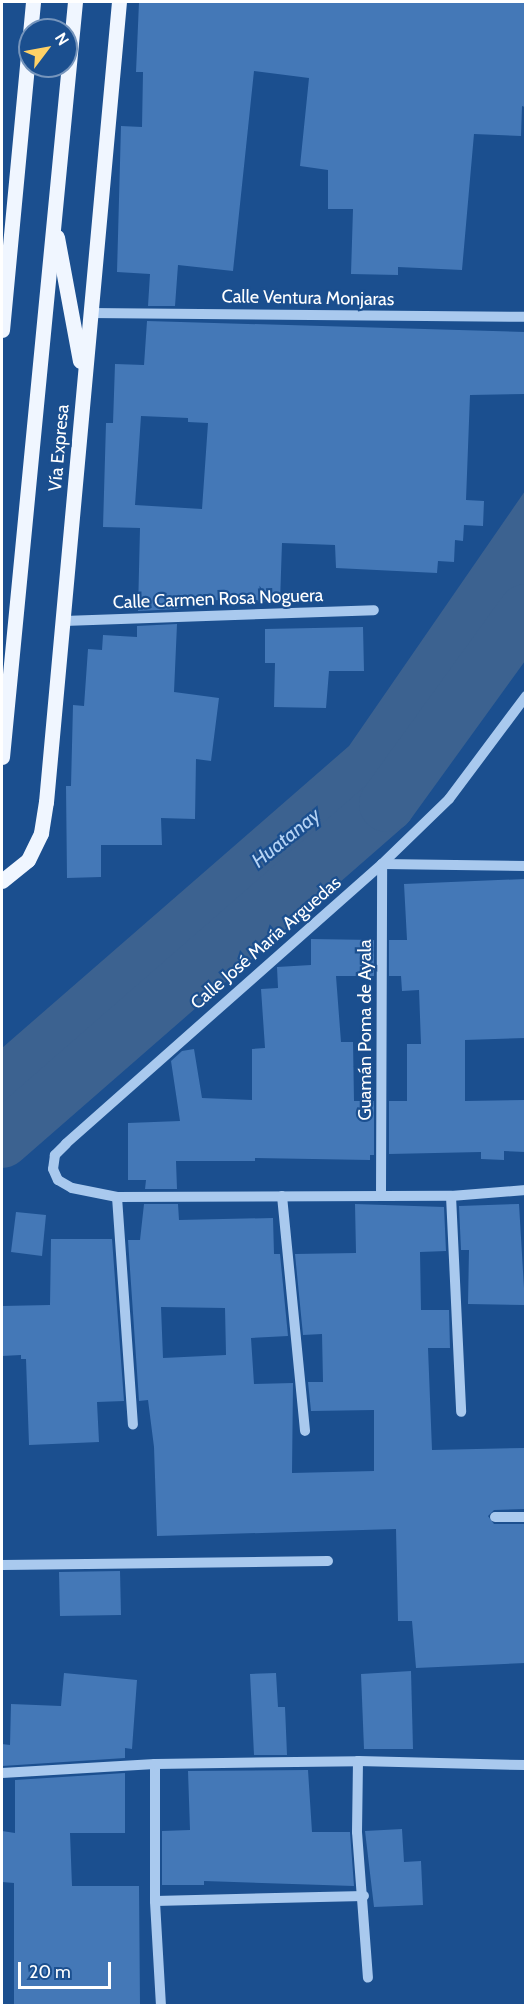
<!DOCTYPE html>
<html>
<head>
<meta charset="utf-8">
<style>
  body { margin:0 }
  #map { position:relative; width:527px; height:2007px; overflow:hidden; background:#1b4f8f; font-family:Cabin,sans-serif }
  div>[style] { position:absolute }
  .water>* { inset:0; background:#3c6290 }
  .river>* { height:56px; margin:-28px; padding:0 28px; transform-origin:28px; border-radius:28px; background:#3c6290 }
  .building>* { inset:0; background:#4478b7 }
  .minor>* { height:10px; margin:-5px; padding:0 5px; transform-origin:5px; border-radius:5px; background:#a9c9ee }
  .major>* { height:15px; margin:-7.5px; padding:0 7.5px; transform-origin:7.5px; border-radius:7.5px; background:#f0f6ff }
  span { translate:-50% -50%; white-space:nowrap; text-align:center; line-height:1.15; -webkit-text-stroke:4.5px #1b4f8f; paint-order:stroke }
  .street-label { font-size:18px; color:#fff }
  .water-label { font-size:20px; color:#b5d3f5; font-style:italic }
  .frame { position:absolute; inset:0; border:3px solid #fff; pointer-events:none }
  .north { position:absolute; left:18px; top:18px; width:60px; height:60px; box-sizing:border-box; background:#1b4f8f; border:2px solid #7695bc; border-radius:50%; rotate:58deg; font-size:16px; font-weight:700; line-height:24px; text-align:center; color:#fff }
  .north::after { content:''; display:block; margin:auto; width:21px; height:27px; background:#ffd166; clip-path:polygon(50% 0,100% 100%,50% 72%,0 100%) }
  .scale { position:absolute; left:18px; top:1962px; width:93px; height:27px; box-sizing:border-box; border:3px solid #fff; border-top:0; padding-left:8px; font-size:18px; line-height:21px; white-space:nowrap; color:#fff; -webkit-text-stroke:4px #1b4f8f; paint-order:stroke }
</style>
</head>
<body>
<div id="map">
  <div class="water">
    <i style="clip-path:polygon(525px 491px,525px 612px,387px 804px,2px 1140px,2px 1048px,349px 746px)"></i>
  </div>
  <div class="river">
    <i style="left:2px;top:1140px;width:511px;rotate:-41.11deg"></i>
    <i style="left:387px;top:804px;width:237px;rotate:-54.1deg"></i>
  </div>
  <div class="building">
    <i style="clip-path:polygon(139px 2px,525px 2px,525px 107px,522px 106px,521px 136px,474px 134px,462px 270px,398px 267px,398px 275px,351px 274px,353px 209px,328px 209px,328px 170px,300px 166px,309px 78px,254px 71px,233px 271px,178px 265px,175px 306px,148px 306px,150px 274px,117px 272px,121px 126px,142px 127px,143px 72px,136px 72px)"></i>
    <i style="clip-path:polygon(evenodd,147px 321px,525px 332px,525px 394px,470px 395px,466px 500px,484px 501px,483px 526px,464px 525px,463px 541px,455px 540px,454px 562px,438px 561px,437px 573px,336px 568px,335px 545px,282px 543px,280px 602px,178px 599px,178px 609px,138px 611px,140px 528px,103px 527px,106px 423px,113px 423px,115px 364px,144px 365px,147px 321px,141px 416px,188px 418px,188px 422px,208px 423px,202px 509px,135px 505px,141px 416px)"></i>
    <i style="clip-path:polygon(177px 624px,174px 692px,219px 698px,211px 761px,196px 759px,195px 819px,161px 818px,162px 845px,101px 845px,101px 877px,67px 878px,66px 786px,71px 786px,73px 705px,84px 706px,88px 649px,102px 650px,103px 635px,137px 637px,137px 626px)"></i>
    <i style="clip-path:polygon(363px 627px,364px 671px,329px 671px,326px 708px,274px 707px,275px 663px,265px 663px,265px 629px)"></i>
    <i style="clip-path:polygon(525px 879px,525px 1038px,465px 1040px,465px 1101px,525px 1100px,525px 1152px,504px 1151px,504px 1160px,481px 1159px,481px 1152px,389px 1154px,389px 1101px,407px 1101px,407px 1044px,421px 1044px,419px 990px,402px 991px,401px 976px,389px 976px,389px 940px,407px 940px,404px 884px)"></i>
    <i style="clip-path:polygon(311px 939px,374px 940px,374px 976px,336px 976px,341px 1042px,353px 1042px,354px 1101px,374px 1101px,374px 1155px,370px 1155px,370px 1160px,255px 1158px,255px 1161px,176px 1161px,177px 1189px,145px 1189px,146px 1180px,128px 1180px,128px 1123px,180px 1121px,171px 1061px,182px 1051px,194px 1049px,202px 1098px,252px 1100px,252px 1049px,265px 1048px,261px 989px,278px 988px,277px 967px,311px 965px)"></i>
    <i style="clip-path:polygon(evenodd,144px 1204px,178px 1204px,179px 1220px,273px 1218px,274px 1254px,280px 1254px,288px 1336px,251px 1338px,254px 1384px,293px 1383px,292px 1473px,374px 1471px,374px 1410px,311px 1411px,308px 1382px,323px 1382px,322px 1334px,303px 1335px,295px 1254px,356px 1253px,355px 1204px,444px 1207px,446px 1251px,420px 1252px,421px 1310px,449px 1310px,450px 1348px,428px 1348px,432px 1450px,525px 1448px,525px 1509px,494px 1510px,488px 1516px,494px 1524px,525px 1524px,525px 1663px,416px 1668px,412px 1621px,398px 1621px,396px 1529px,157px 1536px,154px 1447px,148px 1400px,139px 1401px,128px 1240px,140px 1240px,144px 1204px,161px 1307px,225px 1308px,226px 1355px,163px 1358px,161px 1307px)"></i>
    <i style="clip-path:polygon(519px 1204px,525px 1305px,468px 1304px,469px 1250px,461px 1250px,459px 1206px)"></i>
    <i style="clip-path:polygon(16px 1212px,46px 1215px,42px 1256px,11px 1252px)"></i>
    <i style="clip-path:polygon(51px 1239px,112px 1239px,124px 1401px,97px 1402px,99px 1442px,29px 1445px,26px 1359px,21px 1359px,21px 1355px,2px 1356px,2px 1306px,50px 1305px)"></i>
    <i style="clip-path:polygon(120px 1571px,121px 1615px,60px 1616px,59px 1572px)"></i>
    <i style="clip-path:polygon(411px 1671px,413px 1749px,364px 1749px,361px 1674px)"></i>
    <i style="clip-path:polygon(64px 1673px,137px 1680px,132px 1749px,125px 1748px,125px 1758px,2px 1766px,2px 1744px,10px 1745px,11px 1704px,61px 1706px)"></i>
    <i style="clip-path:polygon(276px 1673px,278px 1707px,285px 1707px,287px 1755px,254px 1755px,250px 1674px)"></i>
    <i style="clip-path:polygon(308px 1770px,312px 1832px,350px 1832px,354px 1886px,204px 1881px,204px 1885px,162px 1885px,162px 1831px,190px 1830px,188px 1771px)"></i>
    <i style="clip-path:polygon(125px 1773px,125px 1833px,70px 1833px,72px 1886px,139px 1886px,140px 2006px,14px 2006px,14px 1883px,2px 1882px,2px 1831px,15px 1833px,15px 1780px)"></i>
    <i style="clip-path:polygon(402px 1829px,404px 1862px,421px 1861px,423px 1905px,374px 1907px,365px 1831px)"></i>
  </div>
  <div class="minor">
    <i style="left:89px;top:313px;width:437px;rotate:0.5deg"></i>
    <i style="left:64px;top:621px;width:310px;rotate:-2deg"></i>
    <i style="left:526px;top:866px;width:144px;rotate:-179.2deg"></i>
    <i style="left:382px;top:864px;width:422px;rotate:138.5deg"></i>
    <i style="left:66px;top:1144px;width:16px;rotate:135deg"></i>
    <i style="left:55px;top:1155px;width:14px;rotate:98deg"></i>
    <i style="left:53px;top:1169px;width:12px;rotate:66deg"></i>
    <i style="left:58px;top:1180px;width:16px;rotate:30deg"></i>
    <i style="left:72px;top:1188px;width:46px;rotate:11.3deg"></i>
    <i style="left:117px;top:1197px;width:334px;rotate:-0.2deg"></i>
    <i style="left:451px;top:1196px;width:75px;rotate:-4.6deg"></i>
    <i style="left:282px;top:1196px;width:236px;rotate:84.4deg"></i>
    <i style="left:381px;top:1196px;width:332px;rotate:-89.8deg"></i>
    <i style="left:382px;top:864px;width:93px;rotate:-44.1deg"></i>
    <i style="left:449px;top:799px;width:129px;rotate:-53.2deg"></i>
    <i style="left:451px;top:1196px;width:216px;rotate:87.3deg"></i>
    <i style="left:117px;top:1197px;width:228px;rotate:86deg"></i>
    <i style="left:495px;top:1517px;width:31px"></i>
    <i style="left:2px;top:1565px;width:326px;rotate:-0.7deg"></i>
    <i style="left:358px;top:1761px;width:71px;rotate:90.8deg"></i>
    <i style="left:357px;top:1832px;width:146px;rotate:85.7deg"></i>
    <i style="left:2px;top:1773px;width:153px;rotate:-3.4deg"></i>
    <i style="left:155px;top:1901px;width:209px;rotate:-1.4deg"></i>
    <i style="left:161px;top:2006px;width:105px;rotate:-93.3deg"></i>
    <i style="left:155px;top:1901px;width:137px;rotate:-90deg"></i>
    <i style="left:155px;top:1764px;width:203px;rotate:-0.8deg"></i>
    <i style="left:358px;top:1761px;width:168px;rotate:1.4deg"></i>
  </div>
  <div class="major">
    <i style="left:57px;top:237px;width:126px;rotate:79.5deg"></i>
    <i style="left:2px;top:330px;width:329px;rotate:-84.6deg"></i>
    <i style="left:2px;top:757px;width:759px;rotate:-84.48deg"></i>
    <i style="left:2px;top:881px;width:33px;rotate:-39deg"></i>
    <i style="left:28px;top:860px;width:30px;rotate:-64deg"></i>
    <i style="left:41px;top:833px;width:31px;rotate:-81deg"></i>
    <i style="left:46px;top:802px;width:803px;rotate:-84.79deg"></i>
  </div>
  <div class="street-label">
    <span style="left:308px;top:298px;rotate:1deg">Calle Ventura Monjaras</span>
    <span style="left:59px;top:448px;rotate:-85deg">Vía Expresa</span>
    <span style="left:218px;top:599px;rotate:-2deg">Calle Carmen Rosa Noguera</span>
    <span style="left:266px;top:943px;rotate:-41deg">Calle José María Arguedas</span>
    <span style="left:365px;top:1030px;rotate:-90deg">Guamán Poma de Ayala</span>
  </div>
  <div class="water-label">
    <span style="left:286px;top:838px;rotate:-39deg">Huatanay</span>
  </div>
  <div class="frame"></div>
  <div class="north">N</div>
  <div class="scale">20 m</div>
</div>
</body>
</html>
